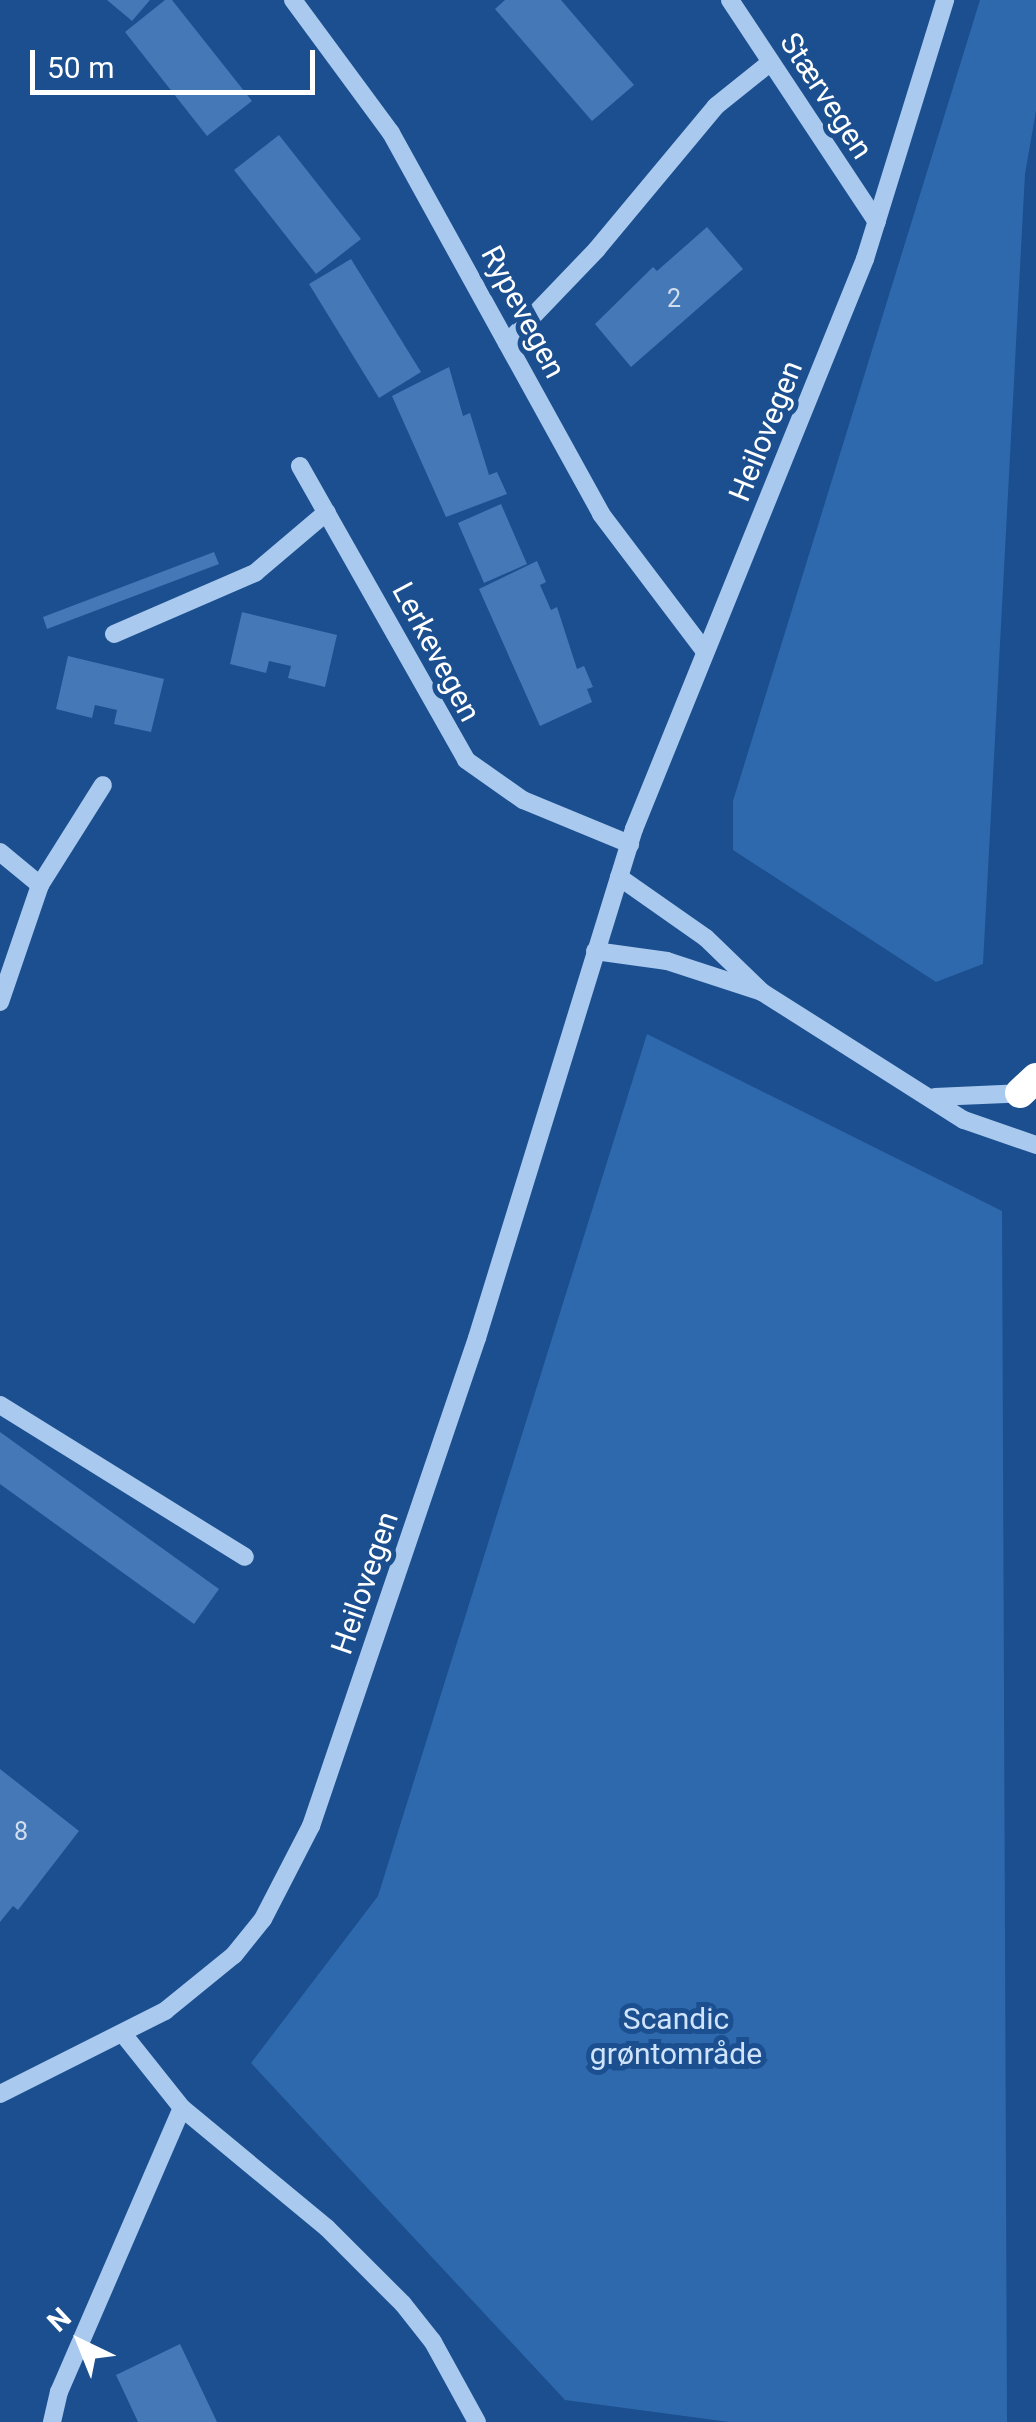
<!DOCTYPE html>
<html>
<head>
<meta charset="utf-8">
<style>
  body { margin:0 }
  #map { position:relative; width:1036px; height:2422px; overflow:hidden; background:#1b4f8f; font-family:Roboto,sans-serif }
  div>[style] { position:absolute }
  .green>* { inset:0; background:#2e69ad }
  .building>* { inset:0; background:#4478b7 }
  .minor>* { height:18px; margin:-9px; padding:0 9px; transform-origin:9px; border-radius:9px; background:#a9c9ee }
  .highway>* { height:30px; margin:-15px; padding:0 15px; transform-origin:15px; border-radius:15px; background:#fff }
  span { translate:-50% -50%; white-space:nowrap; text-align:center; line-height:1.15; -webkit-text-stroke:10px #1b4f8f; paint-order:stroke }
  .number-label { font-size:25px; color:#d0dded }
  .number-label span { -webkit-text-stroke-width:0 }
  .street-label { font-size:30px; color:#fff }
  .park-label { font-size:30px; color:#cfe3fa }
  .north { position:absolute; left:30px; top:2292px; width:100px; height:100px; -webkit-text-stroke:8px #1b4f8f; paint-order:stroke; rotate:317deg; font-size:28px; font-weight:700; line-height:40px; text-align:center; color:#fff }
  .north::after { content:''; display:block; margin:auto; width:35px; height:45px; background:#fff; clip-path:polygon(50% 0,100% 100%,50% 72%,0 100%) }
  .scale { position:absolute; left:30px; top:50px; width:285px; height:45px; box-sizing:border-box; border:5px solid #fff; border-top:0; padding-left:12px; font-size:30px; line-height:35px; white-space:nowrap; color:#fff; -webkit-text-stroke:8px #1b4f8f; paint-order:stroke }
</style>
</head>
<body>
<div id="map">
  <div class="green">
    <i style="clip-path:polygon(980px 0,1036px 0,1036px 111px,1025px 174px,983px 964px,936px 982px,733px 850px,733px 801px)"></i>
    <i style="clip-path:polygon(647px 1034px,1002px 1211px,1007px 2422px,729px 2422px,565px 2400px,251px 2063px,378px 1896px)"></i>
  </div>
  <div class="building">
    <i style="clip-path:polygon(107px 0,150px 0,132px 21px)"></i>
    <i style="clip-path:polygon(165px 0,172px 0,252px 101px,207px 136px,125px 32px)"></i>
    <i style="clip-path:polygon(505px 0,561px 0,634px 85px,592px 121px,495px 9px)"></i>
    <i style="clip-path:polygon(279px 135px,361px 239px,316px 274px,234px 170px)"></i>
    <i style="clip-path:polygon(707px 227px,743px 269px,631px 367px,595px 324px,653px 267px,657px 271px)"></i>
    <i style="clip-path:polygon(351px 259px,421px 372px,379px 398px,309px 284px)"></i>
    <i style="clip-path:polygon(449px 367px,463px 416px,470px 413px,489px 475px,497px 472px,507px 494px,446px 517px,392px 396px)"></i>
    <i style="clip-path:polygon(501px 504px,527px 564px,484px 583px,458px 523px)"></i>
    <i style="clip-path:polygon(214px 552px,219px 564px,47px 629px,43px 617px)"></i>
    <i style="clip-path:polygon(537px 561px,546px 582px,540px 585px,551px 610px,557px 607px,577px 669px,584px 666px,593px 687px,587px 689px,592px 702px,540px 726px,479px 589px)"></i>
    <i style="clip-path:polygon(242px 612px,337px 635px,325px 687px,288px 678px,291px 666px,269px 661px,266px 673px,230px 664px)"></i>
    <i style="clip-path:polygon(68px 656px,164px 679px,151px 732px,114px 724px,117px 710px,95px 705px,92px 718px,56px 709px)"></i>
    <i style="clip-path:polygon(0 1432px,219px 1589px,194px 1624px,0 1484px)"></i>
    <i style="clip-path:polygon(0 1769px,79px 1831px,18px 1910px,13px 1906px,0 1922px)"></i>
    <i style="clip-path:polygon(180px 2344px,217px 2422px,138px 2422px,116px 2375px)"></i>
  </div>
  <div class="minor">
    <i style="left:293px;top:0;width:165px;rotate:53.6deg"></i>
    <i style="left:391px;top:133px;width:435px;rotate:61.1deg"></i>
    <i style="left:601px;top:514px;width:169px;rotate:52.9deg"></i>
    <i style="left:730px;top:0;width:266px;rotate:56.5deg"></i>
    <i style="left:507px;top:343px;width:130px;rotate:-46.2deg"></i>
    <i style="left:597px;top:249px;width:186px;rotate:-50.2deg"></i>
    <i style="left:716px;top:106px;width:70px;rotate:-38.7deg"></i>
    <i style="left:300px;top:466px;width:338px;rotate:60.5deg"></i>
    <i style="left:466px;top:760px;width:70px;rotate:35.1deg"></i>
    <i style="left:523px;top:800px;width:116px;rotate:22.4deg"></i>
    <i style="left:114px;top:634px;width:154px;rotate:-23.4deg"></i>
    <i style="left:255px;top:573px;width:94px;rotate:-40.3deg"></i>
    <i style="left:0;top:852px;width:52px;rotate:39.5deg"></i>
    <i style="left:619px;top:877px;width:106px;rotate:35deg"></i>
    <i style="left:706px;top:938px;width:78px;rotate:44deg"></i>
    <i style="left:595px;top:951px;width:73px;rotate:7.9deg"></i>
    <i style="left:667px;top:961px;width:100px;rotate:18.1deg"></i>
    <i style="left:762px;top:992px;width:239px;rotate:32.4deg"></i>
    <i style="left:964px;top:1120px;width:76px;rotate:19.1deg"></i>
    <i style="left:0;top:1002px;width:124px;rotate:-71.1deg"></i>
    <i style="left:40px;top:885px;width:118px;rotate:-57.8deg"></i>
    <i style="left:935px;top:1097px;width:91px;rotate:-2.5deg"></i>
    <i style="left:0;top:1405px;width:288px;rotate:31.8deg"></i>
    <i style="left:123px;top:2034px;width:95px;rotate:51.4deg"></i>
    <i style="left:182px;top:2108px;width:188px;rotate:39.6deg"></i>
    <i style="left:327px;top:2228px;width:107px;rotate:45deg"></i>
    <i style="left:403px;top:2304px;width:48px;rotate:51.7deg"></i>
    <i style="left:433px;top:2342px;width:91px;rotate:61.2deg"></i>
    <i style="left:0;top:2094px;width:185px;rotate:-26.7deg"></i>
    <i style="left:165px;top:2011px;width:89px;rotate:-39.1deg"></i>
    <i style="left:234px;top:1955px;width:46px;rotate:-51.1deg"></i>
    <i style="left:263px;top:1919px;width:105px;rotate:-62.7deg"></i>
    <i style="left:311px;top:1826px;width:515px;rotate:-71.21deg"></i>
    <i style="left:477px;top:1338px;width:533px;rotate:-72.86deg"></i>
    <i style="left:634px;top:829px;width:615px;rotate:-67.94deg"></i>
    <i style="left:865px;top:259px;width:271px;rotate:-72.8deg"></i>
    <i style="left:52px;top:2422px;width:31px;rotate:-77deg"></i>
    <i style="left:59px;top:2392px;width:309px;rotate:-66.6deg"></i>
  </div>
  <div class="highway">
    <i style="left:1020px;top:1093px;width:22px;rotate:-43deg"></i>
  </div>
  <div class="number-label">
    <span style="left:674px;top:299px">2</span>
    <span style="left:21px;top:1832px">8</span>
  </div>
  <div class="street-label">
    <span style="left:826px;top:96px;rotate:57deg">Stærvegen</span>
    <span style="left:523px;top:312px;rotate:62deg">Rypevegen</span>
    <span style="left:766px;top:431px;rotate:-68deg">Heilovegen</span>
    <span style="left:436px;top:652px;rotate:62deg">Lerkevegen</span>
    <span style="left:365px;top:1583px;rotate:-71deg">Heilovegen</span>
  </div>
  <div class="park-label">
    <span style="left:676px;top:2036px">Scandic<br>grøntområde</span>
  </div>
  <div class="north">N</div>
  <div class="scale">50 m</div>
</div>
</body>
</html>
